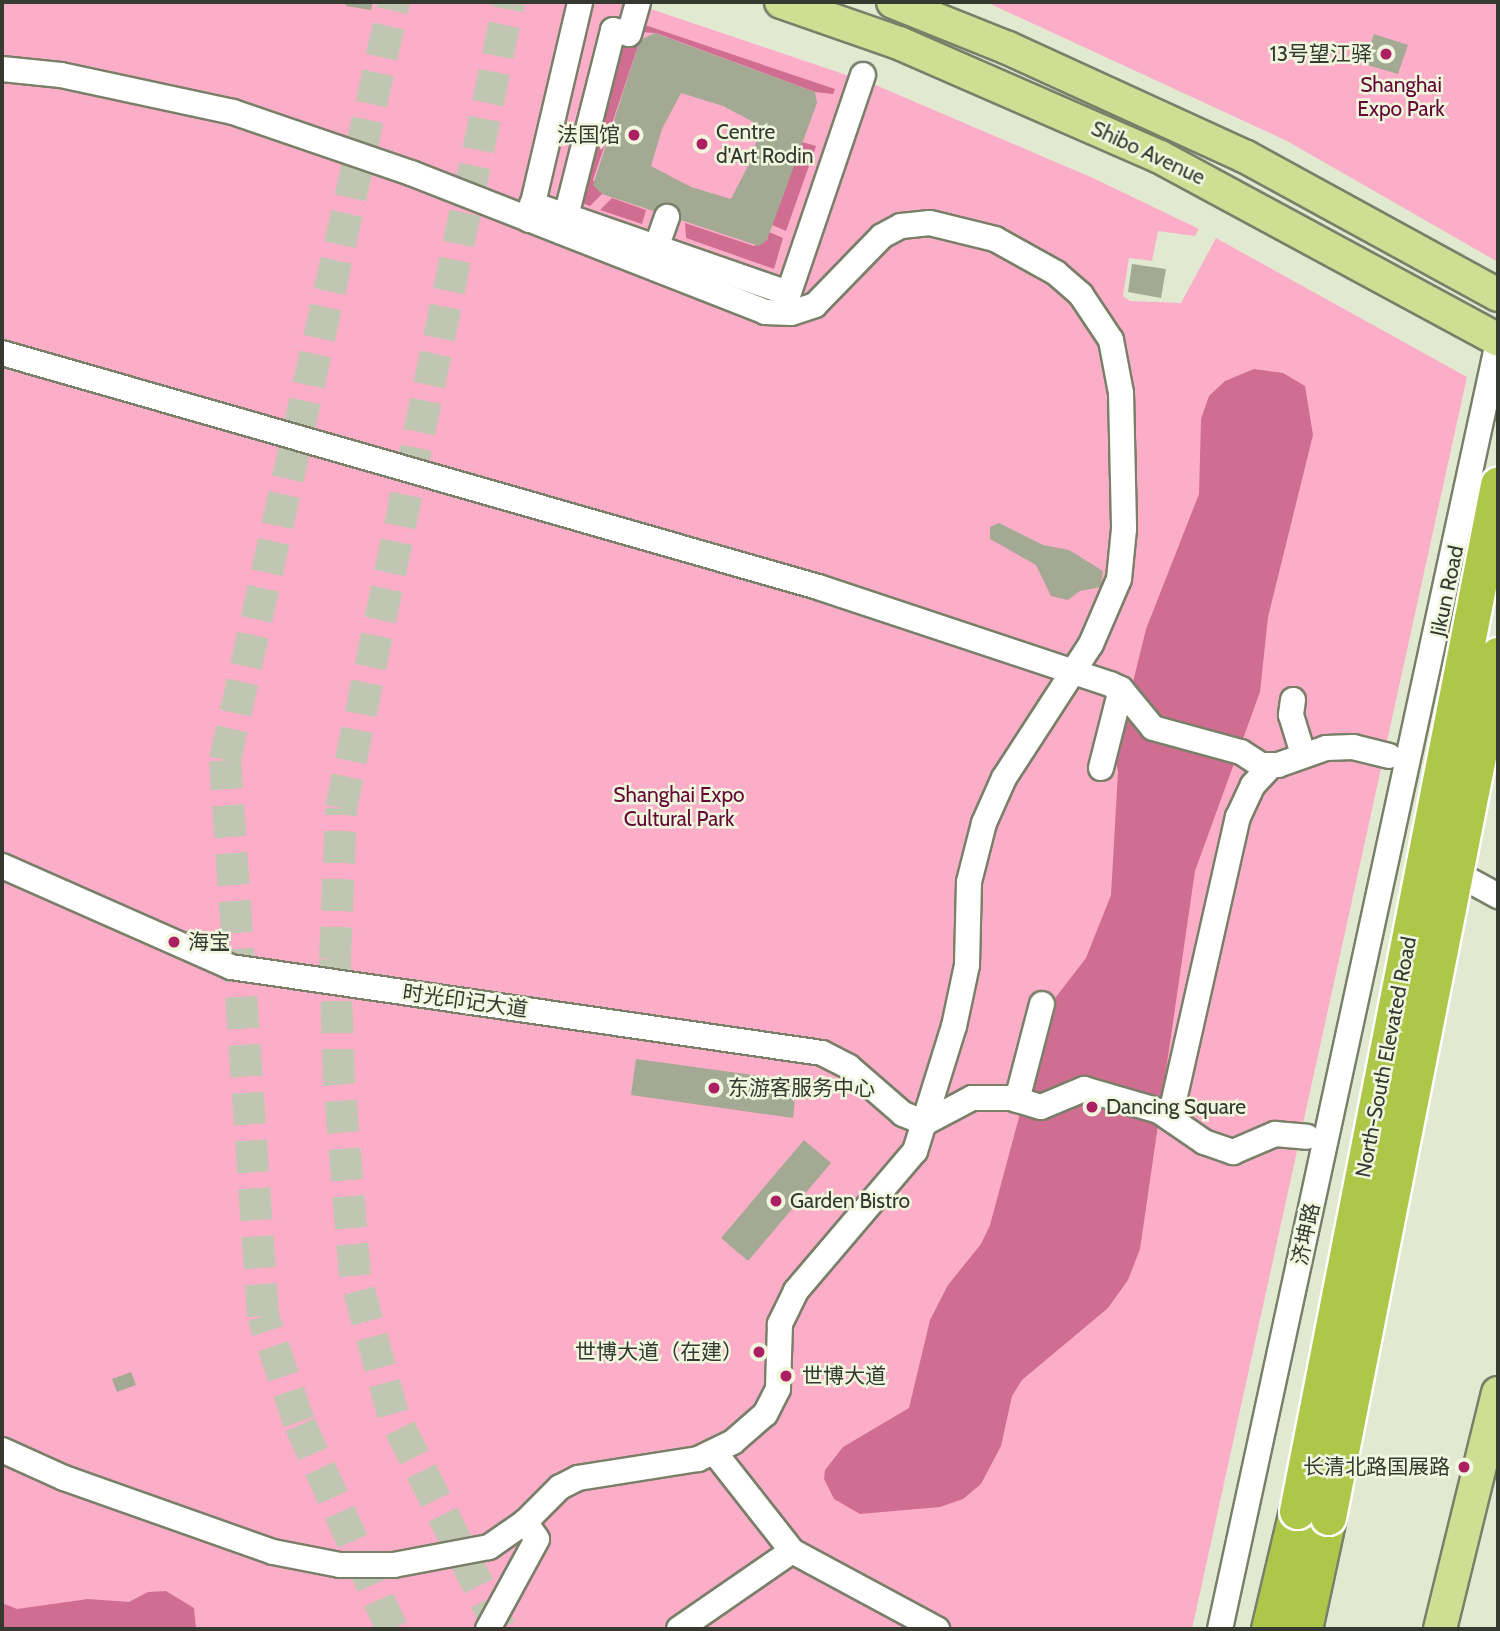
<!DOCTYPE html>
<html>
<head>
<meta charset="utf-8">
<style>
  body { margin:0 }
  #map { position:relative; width:1500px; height:1631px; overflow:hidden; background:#e2e9d1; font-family:Cabin,"Noto Sans SC",sans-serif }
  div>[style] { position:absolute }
  .green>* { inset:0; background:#fcaec8 }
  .water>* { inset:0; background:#d06e92 }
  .building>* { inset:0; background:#a3a992 }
  .major-tunnel>* { height:32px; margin-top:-16px; transform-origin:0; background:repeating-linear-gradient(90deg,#c0c6b1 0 32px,transparent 0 48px) }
  .roads { filter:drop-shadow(2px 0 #797f69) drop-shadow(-2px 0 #797f69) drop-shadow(0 2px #797f69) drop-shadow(0 -2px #797f69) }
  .minor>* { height:24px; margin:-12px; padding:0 12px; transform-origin:12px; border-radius:12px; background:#fff }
  .major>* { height:32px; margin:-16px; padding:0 16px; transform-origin:16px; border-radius:16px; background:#cede92 }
  .highway>* { height:35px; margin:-17.5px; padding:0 17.5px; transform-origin:17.5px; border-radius:17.5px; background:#adc849 }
  .bridges { filter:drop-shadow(2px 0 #fff) drop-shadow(-2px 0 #fff) drop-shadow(0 2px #fff) drop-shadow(0 -2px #fff) }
  .highway-bridge>* { height:35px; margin:-17.5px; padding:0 17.5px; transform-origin:17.5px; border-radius:17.5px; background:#adc849 }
  .dots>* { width:19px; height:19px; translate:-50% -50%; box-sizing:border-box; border:4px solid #f0f7de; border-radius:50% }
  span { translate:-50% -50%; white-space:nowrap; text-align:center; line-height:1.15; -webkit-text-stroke:5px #f0f7de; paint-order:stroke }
  .poi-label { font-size:21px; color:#363930 }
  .right { translate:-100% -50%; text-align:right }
  .left { translate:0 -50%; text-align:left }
  .park-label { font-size:21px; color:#630735 }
  .street-label { font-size:21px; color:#363930 }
  .frame { position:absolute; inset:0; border:4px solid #363930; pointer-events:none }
</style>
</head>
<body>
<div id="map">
  <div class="green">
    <i style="clip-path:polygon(2px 2px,630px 2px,873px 84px,1093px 178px,1199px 229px,1195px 236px,1158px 231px,1152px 261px,1129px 258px,1123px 296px,1130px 301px,1181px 303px,1216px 238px,1467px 377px,1192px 1629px,2px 1629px)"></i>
    <i style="clip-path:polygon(986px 2px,1498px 2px,1498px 262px,1287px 141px)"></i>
  </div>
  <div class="water">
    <i style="clip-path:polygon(642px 24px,835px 89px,833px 94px,815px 92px,656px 33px,639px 32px)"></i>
    <i style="clip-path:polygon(618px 37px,639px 43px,593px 180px,602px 194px,590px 206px,579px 202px)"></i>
    <i style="clip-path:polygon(802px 142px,816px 146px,786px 231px,772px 225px)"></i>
    <i style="clip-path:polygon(612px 198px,646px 210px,642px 224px,600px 210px)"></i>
    <i style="clip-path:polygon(685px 223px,754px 246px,767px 240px,769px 232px,783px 238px,774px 269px,686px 238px)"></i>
    <i style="clip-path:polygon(1254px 369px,1283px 373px,1305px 386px,1313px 435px,1268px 617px,1260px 692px,1195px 871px,1140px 1249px,1128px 1280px,1108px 1308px,1022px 1380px,1012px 1396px,1001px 1446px,981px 1484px,963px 1499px,940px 1507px,860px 1514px,834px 1499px,824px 1479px,825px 1470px,843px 1447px,909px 1408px,930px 1320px,948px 1285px,981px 1244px,990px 1225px,1049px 1006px,1086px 958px,1111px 895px,1118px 772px,1115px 755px,1146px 629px,1199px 494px,1201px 419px,1209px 396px,1225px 381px)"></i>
    <i style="clip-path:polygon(166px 1591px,194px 1608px,196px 1629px,2px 1629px,2px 1603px,17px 1609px,88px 1599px,129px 1602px,148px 1592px)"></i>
  </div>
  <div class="building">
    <i style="clip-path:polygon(346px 2px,373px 2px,371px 10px,346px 6px)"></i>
    <i style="clip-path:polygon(evenodd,655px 33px,815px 92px,817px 103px,767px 240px,759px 246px,602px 194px,593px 185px,640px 40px,655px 33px,681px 93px,723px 106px,761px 126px,750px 162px,731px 199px,691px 187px,651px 166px,662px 129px,681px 93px)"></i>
    <i style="clip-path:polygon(1374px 34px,1408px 45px,1398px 74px,1364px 64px)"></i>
    <i style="clip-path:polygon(1132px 264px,1166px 269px,1161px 298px,1128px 292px)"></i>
    <i style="clip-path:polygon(999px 523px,1043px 545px,1069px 550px,1103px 571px,1101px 587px,1080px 591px,1068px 600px,1051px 596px,1036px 565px,990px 539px,990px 527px)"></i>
    <i style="clip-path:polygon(636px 1059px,797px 1081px,793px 1118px,631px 1095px)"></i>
    <i style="clip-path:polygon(804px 1140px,831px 1163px,748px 1261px,721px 1238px)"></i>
    <i style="clip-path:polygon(131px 1372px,136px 1385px,117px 1392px,112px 1379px)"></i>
  </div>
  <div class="major-tunnel">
    <i style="left:392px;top:1629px;width:227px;rotate:-114.2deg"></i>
    <i style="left:299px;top:1422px;width:112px;rotate:-108.8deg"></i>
    <i style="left:263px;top:1316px;width:557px;rotate:-93.91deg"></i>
    <i style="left:225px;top:760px;width:777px;rotate:-77.43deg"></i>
    <i style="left:500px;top:1629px;width:240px;rotate:-116.5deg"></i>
    <i style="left:393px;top:1414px;width:143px;rotate:-105.4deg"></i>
    <i style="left:355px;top:1276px;width:196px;rotate:-94.7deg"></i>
    <i style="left:339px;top:1081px;width:122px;rotate:-91.9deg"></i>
    <i style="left:335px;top:959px;width:151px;rotate:-87.7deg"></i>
    <i style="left:341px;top:808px;width:823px;rotate:-78.23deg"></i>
  </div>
  <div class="roads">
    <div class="minor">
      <i style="left:2px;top:69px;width:59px;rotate:5.8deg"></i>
      <i style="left:61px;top:75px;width:176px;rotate:12.1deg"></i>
      <i style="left:233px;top:112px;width:188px;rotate:18.9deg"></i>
      <i style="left:411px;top:173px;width:380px;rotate:21.4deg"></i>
      <i style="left:765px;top:312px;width:26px;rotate:2deg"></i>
      <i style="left:791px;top:313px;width:25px;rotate:-18deg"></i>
      <i style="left:815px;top:305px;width:96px;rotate:-45.8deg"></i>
      <i style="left:882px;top:236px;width:21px;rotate:-28deg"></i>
      <i style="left:901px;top:226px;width:29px;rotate:-6deg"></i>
      <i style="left:930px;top:223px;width:67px;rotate:13.8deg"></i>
      <i style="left:995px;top:239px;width:70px;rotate:29.1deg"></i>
      <i style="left:1056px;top:273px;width:33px;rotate:41deg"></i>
      <i style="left:1081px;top:295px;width:54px;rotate:56.3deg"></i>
      <i style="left:1111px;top:340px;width:54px;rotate:79.3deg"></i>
      <i style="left:1121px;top:393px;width:136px;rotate:88.7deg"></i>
      <i style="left:1124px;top:529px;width:50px;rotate:95.7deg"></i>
      <i style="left:1119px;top:579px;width:71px;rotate:113.3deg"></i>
      <i style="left:1091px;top:644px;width:160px;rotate:123deg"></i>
      <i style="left:1004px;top:778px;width:49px;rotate:114deg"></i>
      <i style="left:984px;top:823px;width:61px;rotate:104.3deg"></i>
      <i style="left:969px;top:882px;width:83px;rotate:91.4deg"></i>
      <i style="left:967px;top:965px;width:62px;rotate:102deg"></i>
      <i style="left:954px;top:1026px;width:131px;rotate:107.3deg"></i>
      <i style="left:915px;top:1151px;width:184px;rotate:130.4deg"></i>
      <i style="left:796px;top:1291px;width:37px;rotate:116deg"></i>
      <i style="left:780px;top:1324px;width:65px;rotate:91.8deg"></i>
      <i style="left:778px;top:1389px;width:28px;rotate:117deg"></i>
      <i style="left:765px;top:1414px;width:43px;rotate:138.8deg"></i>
      <i style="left:733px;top:1442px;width:39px;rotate:154deg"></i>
      <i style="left:698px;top:1459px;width:121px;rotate:171deg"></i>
      <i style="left:578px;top:1478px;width:20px;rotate:153deg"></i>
      <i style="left:560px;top:1487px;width:49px;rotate:135deg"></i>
      <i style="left:525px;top:1522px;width:44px;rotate:145.2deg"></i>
      <i style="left:489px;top:1547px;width:97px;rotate:169.3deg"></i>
      <i style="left:394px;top:1565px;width:54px;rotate:180deg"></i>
      <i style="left:340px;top:1565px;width:68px;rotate:-169deg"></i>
      <i style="left:273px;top:1552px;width:222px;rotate:-160.5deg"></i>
      <i style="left:64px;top:1478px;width:68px;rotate:-155.7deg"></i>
      <i style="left:532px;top:204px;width:271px;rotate:19.2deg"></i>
      <i style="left:529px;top:220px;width:224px;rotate:-76.8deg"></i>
      <i style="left:562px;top:232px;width:208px;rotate:-75.8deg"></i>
      <i style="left:613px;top:30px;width:16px;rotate:14deg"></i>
      <i style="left:629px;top:34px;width:33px;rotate:-74deg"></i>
      <i style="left:651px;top:262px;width:48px;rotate:-70.4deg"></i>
      <i style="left:784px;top:307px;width:245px;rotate:-71.2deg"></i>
      <i style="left:2px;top:353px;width:849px;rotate:16deg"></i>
      <i style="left:818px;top:587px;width:308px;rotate:18.4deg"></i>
      <i style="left:1110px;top:684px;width:12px;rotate:24deg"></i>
      <i style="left:1121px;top:689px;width:50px;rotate:50.6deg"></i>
      <i style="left:1153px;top:728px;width:91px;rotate:15.3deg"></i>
      <i style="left:1241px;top:752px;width:24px;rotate:33deg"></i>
      <i style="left:1261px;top:765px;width:17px"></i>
      <i style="left:1278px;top:765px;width:51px;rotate:-19.5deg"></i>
      <i style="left:1326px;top:748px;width:27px;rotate:-2deg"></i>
      <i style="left:1353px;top:747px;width:37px;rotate:14deg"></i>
      <i style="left:1293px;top:700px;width:15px;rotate:98deg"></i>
      <i style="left:1291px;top:715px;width:41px;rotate:72.9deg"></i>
      <i style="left:1101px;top:768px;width:81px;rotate:-75.8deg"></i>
      <i style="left:2px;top:866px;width:250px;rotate:23.8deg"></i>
      <i style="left:231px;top:967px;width:597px;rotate:8.28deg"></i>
      <i style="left:822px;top:1053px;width:30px;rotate:27deg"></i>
      <i style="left:849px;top:1067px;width:72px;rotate:41deg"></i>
      <i style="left:903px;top:1114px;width:24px;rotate:22deg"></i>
      <i style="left:925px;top:1123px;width:53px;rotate:-28deg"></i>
      <i style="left:972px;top:1098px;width:39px"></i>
      <i style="left:1011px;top:1098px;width:31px;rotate:17deg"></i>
      <i style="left:1041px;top:1107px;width:47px;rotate:-22.7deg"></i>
      <i style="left:1084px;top:1089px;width:78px;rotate:16.3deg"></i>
      <i style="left:1159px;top:1111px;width:55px;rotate:34.6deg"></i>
      <i style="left:1204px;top:1142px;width:31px;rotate:19deg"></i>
      <i style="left:1233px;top:1152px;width:46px;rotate:-23.2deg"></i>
      <i style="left:1275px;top:1134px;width:32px;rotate:5deg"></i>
      <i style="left:1443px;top:866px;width:63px;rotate:28.6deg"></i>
      <i style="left:1017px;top:1100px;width:99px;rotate:-75.4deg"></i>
      <i style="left:1170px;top:1118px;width:309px;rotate:-77.3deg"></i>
      <i style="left:1238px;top:817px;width:35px;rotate:-65deg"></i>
      <i style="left:1253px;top:785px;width:25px;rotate:-47deg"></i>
      <i style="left:715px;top:1453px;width:125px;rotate:51.8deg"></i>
      <i style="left:792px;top:1551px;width:165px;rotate:28.3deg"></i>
      <i style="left:488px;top:1629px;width:102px;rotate:-61.4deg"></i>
      <i style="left:537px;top:1539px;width:21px;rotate:-125deg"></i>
      <i style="left:679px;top:1629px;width:137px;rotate:-34.6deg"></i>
      <i style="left:1220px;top:1629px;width:1317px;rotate:-77.81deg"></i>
    </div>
    <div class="major">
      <i style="left:781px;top:2px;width:125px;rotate:19.2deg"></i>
      <i style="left:899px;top:43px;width:285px;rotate:23.6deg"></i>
      <i style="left:1160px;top:157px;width:384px;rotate:28.4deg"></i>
      <i style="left:893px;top:2px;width:124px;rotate:21.8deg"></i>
      <i style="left:1008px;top:48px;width:262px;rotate:24.6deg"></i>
      <i style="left:1246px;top:157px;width:287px;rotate:28.7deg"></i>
      <i style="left:1440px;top:1629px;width:243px;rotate:-76.2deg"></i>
    </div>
    <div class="highway">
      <i style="left:1269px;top:1629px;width:121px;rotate:-76.7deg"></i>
      <i style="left:1304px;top:1629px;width:115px;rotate:-77.9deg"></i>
    </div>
  </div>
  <div class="bridges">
    <div class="highway-bridge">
      <i style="left:1297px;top:1511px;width:1046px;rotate:-78.92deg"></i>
      <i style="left:1328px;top:1517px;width:879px;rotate:-78.84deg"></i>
    </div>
  </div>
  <div class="dots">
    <i style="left:1386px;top:54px;background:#ab2062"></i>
    <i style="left:634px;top:135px;background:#ab2062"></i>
    <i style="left:702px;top:144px;background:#ab2062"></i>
    <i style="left:174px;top:942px;background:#ab2062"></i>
    <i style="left:714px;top:1088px;background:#ab2062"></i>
    <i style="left:1092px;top:1107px;background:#ab2062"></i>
    <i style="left:776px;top:1201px;background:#ab2062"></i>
    <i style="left:759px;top:1352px;background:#ab2062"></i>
    <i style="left:786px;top:1376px;background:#ab2062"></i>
    <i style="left:1464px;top:1467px;background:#ab2062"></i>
  </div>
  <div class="poi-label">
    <span class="right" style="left:1372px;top:54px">13号望江驿</span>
    <span class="left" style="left:716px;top:144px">Centre<br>d'Art Rodin</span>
    <span class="right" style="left:620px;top:135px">法国馆</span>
    <span class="left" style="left:188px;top:942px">海宝</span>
    <span class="left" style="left:728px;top:1088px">东游客服务中心</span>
    <span class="left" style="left:1106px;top:1107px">Dancing Square</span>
    <span class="left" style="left:790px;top:1201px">Garden Bistro</span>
    <span class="right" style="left:743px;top:1352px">世博大道（在建）</span>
    <span class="left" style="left:802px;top:1376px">世博大道</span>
    <span class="right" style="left:1450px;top:1467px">长清北路国展路</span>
  </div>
  <div class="park-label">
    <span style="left:1401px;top:97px">Shanghai<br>Expo Park</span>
    <span style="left:679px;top:807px">Shanghai Expo<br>Cultural Park</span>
  </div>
  <div class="street-label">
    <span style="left:1148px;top:153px;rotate:25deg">Shibo Avenue</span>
    <span style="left:1447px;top:591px;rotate:-78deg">Jikun Road</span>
    <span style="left:465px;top:1001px;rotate:8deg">时光印记大道</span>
    <span style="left:1386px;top:1057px;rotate:-79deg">North-South Elevated Road</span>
    <span style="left:1306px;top:1234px;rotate:-78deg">济坤路</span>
  </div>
  <div class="frame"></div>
</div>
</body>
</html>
